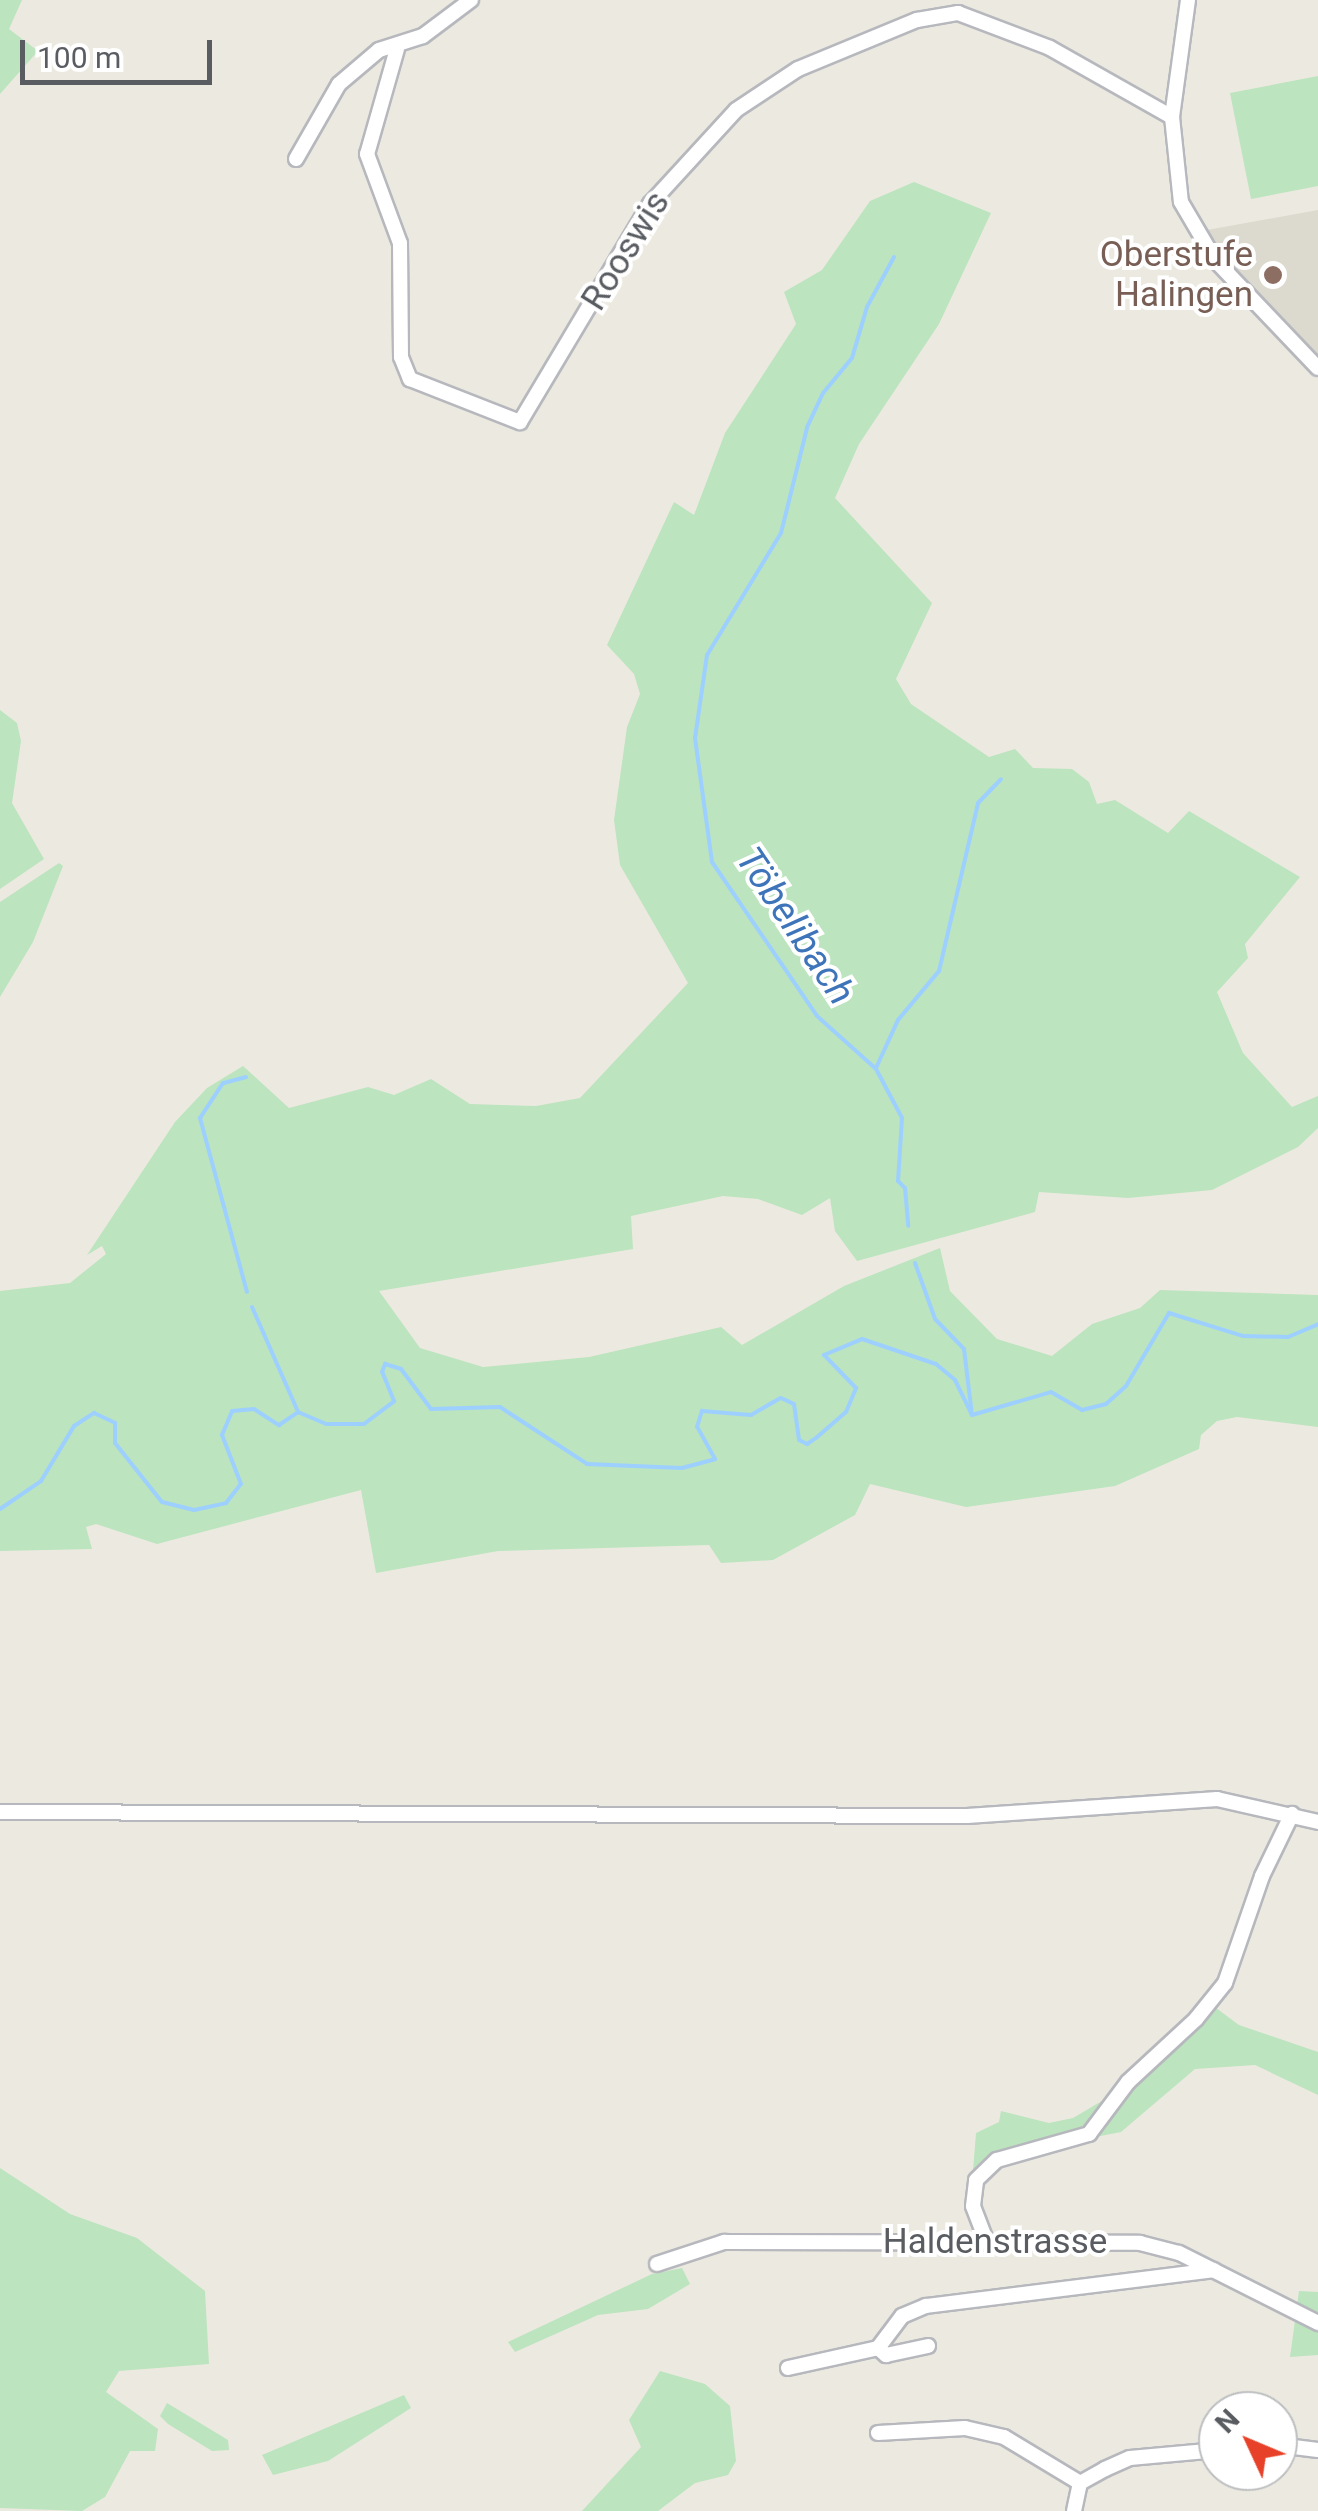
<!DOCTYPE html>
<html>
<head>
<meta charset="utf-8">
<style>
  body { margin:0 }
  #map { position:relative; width:1318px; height:2511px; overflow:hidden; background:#eceae0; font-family:Roboto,sans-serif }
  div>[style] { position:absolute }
  .education>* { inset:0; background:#dcd9ce }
  .green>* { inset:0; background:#bce4be }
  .stream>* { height:4px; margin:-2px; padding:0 2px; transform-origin:2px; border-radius:2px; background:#9dd0ff }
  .roads { filter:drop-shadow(2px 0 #b6b8bd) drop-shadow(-2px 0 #b6b8bd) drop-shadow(0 2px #b6b8bd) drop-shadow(0 -2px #b6b8bd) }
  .minor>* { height:14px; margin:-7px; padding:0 7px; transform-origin:7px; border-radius:7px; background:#fff }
  .dots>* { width:28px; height:28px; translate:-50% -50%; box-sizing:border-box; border:5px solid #fff; border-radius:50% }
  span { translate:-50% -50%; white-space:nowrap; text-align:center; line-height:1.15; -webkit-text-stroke:8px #fff; paint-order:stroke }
  .street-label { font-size:35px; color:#595c61 }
  .education-label { font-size:35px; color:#785e54 }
  .right { translate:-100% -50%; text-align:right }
  .water-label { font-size:38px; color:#3e74b9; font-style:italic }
  .north { position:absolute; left:1198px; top:2391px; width:100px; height:100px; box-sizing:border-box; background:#fff; border:2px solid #bdbec0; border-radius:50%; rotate:314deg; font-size:28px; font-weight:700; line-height:40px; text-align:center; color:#595c61 }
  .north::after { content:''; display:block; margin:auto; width:35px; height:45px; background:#e84129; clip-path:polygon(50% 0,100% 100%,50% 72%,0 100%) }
  .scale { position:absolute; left:20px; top:40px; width:192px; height:45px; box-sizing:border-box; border:5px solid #595c61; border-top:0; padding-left:12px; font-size:30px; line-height:35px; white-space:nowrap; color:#595c61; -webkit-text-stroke:8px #fff; paint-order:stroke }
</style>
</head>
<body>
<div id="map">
  <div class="education">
    <i style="clip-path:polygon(1318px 210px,1318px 368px,1196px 232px)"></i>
  </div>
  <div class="green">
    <i style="clip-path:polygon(0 0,22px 0,9px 29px,38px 51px,0 94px)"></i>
    <i style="clip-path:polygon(1318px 76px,1318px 186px,1251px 199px,1230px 93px)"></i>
    <i style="clip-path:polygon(914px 182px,991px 213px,939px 324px,859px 444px,835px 498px,932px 603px,896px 679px,911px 704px,989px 757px,1015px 749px,1033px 768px,1072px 769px,1089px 782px,1097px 804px,1115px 800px,1168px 833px,1189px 811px,1300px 877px,1245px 944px,1248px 958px,1217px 992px,1243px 1053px,1292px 1107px,1318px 1096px,1318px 1128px,1298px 1147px,1212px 1190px,1128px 1198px,1039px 1192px,1035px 1212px,857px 1261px,835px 1231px,830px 1198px,802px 1215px,758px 1199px,723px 1196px,631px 1216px,633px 1249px,379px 1291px,420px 1348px,483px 1367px,589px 1357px,721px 1327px,742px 1345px,844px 1286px,940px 1248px,950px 1291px,997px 1339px,1052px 1356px,1092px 1324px,1140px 1308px,1160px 1290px,1318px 1295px,1318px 1427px,1237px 1417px,1217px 1421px,1201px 1435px,1199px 1449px,1115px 1486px,966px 1507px,870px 1484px,855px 1515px,773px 1560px,721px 1563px,709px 1545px,498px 1551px,376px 1573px,361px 1490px,157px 1544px,96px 1524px,86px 1527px,92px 1549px,0 1551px,0 1291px,70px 1283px,106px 1254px,102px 1246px,87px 1255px,175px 1122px,207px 1088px,243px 1066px,289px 1108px,368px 1087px,394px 1095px,431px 1079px,470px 1104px,536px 1106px,580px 1098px,688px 983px,620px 865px,614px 820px,627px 727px,640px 694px,634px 674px,607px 645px,674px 502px,694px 515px,725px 433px,796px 324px,784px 292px,822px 270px,870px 201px)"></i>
    <i style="clip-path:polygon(0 710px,17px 723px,21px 741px,12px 803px,44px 859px,0 889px)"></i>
    <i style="clip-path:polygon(59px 863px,63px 866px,33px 942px,0 997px,0 902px)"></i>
    <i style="clip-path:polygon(1212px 2005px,1239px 2025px,1318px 2052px,1318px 2095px,1255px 2065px,1195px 2069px,1121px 2132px,996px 2156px,973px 2171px,976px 2133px,999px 2122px,1001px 2111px,1049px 2123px,1073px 2118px,1112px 2095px)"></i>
    <i style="clip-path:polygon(0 2168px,70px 2214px,137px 2238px,205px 2291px,209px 2364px,119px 2371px,106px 2392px,158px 2429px,155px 2451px,130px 2451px,105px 2497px,82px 2511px,0 2508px)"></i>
    <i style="clip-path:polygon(682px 2268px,690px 2284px,648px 2309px,598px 2315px,515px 2352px,508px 2342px,652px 2274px)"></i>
    <i style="clip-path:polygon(1299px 2291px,1318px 2292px,1318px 2355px,1290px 2357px)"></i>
    <i style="clip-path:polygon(660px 2371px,705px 2384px,730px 2406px,736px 2461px,728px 2475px,695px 2483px,658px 2511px,582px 2511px,641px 2447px,629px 2420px)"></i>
    <i style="clip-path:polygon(404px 2395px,411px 2408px,328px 2461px,273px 2475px,262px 2455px)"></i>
    <i style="clip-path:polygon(167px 2403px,228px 2440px,229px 2450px,212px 2451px,168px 2424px,160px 2416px)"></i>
  </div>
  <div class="stream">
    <i style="left:894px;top:257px;width:57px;rotate:118.4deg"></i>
    <i style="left:867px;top:307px;width:53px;rotate:106.4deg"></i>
    <i style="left:852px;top:358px;width:45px;rotate:129.6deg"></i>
    <i style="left:823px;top:393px;width:38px;rotate:115deg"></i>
    <i style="left:807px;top:428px;width:108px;rotate:103.9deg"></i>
    <i style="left:781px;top:533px;width:143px;rotate:121.2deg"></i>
    <i style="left:707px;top:655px;width:84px;rotate:98.2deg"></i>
    <i style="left:695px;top:738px;width:125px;rotate:82.2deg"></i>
    <i style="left:712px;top:862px;width:186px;rotate:55.7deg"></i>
    <i style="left:817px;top:1016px;width:79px;rotate:41.9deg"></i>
    <i style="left:876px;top:1069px;width:55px;rotate:62deg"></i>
    <i style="left:902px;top:1118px;width:63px;rotate:93.6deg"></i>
    <i style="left:898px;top:1181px;width:10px;rotate:45deg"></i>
    <i style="left:905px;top:1188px;width:38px;rotate:85deg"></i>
    <i style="left:876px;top:1068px;width:53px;rotate:-65.4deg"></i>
    <i style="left:898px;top:1020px;width:64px;rotate:-50.1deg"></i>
    <i style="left:939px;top:971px;width:172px;rotate:-76.9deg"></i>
    <i style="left:978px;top:803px;width:33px;rotate:-46deg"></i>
    <i style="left:246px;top:1077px;width:24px;rotate:165deg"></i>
    <i style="left:223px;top:1083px;width:42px;rotate:123.3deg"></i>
    <i style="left:200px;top:1118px;width:180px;rotate:74.9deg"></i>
    <i style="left:915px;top:1263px;width:59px;rotate:70.3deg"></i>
    <i style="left:935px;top:1319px;width:42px;rotate:46deg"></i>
    <i style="left:964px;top:1349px;width:66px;rotate:83.1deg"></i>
    <i style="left:252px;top:1307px;width:115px;rotate:66.3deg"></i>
    <i style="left:0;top:1509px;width:50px;rotate:-34.3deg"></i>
    <i style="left:41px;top:1481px;width:64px;rotate:-59deg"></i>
    <i style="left:74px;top:1426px;width:24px;rotate:-33deg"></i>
    <i style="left:94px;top:1413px;width:23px;rotate:25deg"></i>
    <i style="left:115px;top:1423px;width:20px;rotate:90deg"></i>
    <i style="left:115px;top:1443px;width:75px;rotate:51.5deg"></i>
    <i style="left:162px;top:1502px;width:33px;rotate:14deg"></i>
    <i style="left:194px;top:1510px;width:33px;rotate:-12deg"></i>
    <i style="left:226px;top:1503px;width:24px;rotate:-52deg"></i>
    <i style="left:241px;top:1484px;width:53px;rotate:-111.2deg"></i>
    <i style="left:222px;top:1435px;width:26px;rotate:-67deg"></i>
    <i style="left:232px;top:1411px;width:22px;rotate:-5deg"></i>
    <i style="left:254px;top:1409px;width:30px;rotate:33deg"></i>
    <i style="left:279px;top:1425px;width:23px;rotate:-34deg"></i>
    <i style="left:298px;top:1412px;width:30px;rotate:23deg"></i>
    <i style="left:326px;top:1424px;width:38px"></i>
    <i style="left:364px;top:1424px;width:38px;rotate:-37deg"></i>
    <i style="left:394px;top:1401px;width:31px;rotate:-112deg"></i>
    <i style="left:382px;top:1372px;width:9px;rotate:-69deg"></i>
    <i style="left:385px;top:1364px;width:17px;rotate:17deg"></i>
    <i style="left:401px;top:1369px;width:50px;rotate:53.1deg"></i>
    <i style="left:431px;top:1409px;width:69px;rotate:-1.7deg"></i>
    <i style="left:500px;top:1407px;width:104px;rotate:33.2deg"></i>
    <i style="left:587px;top:1464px;width:95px;rotate:2.4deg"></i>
    <i style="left:682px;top:1468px;width:34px;rotate:-15deg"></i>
    <i style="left:715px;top:1459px;width:37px;rotate:-119deg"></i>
    <i style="left:697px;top:1427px;width:17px;rotate:-73deg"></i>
    <i style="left:702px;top:1411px;width:49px;rotate:4.7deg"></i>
    <i style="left:751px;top:1415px;width:34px;rotate:-30deg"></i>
    <i style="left:781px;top:1398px;width:14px;rotate:25deg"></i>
    <i style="left:794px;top:1404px;width:36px;rotate:82deg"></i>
    <i style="left:799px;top:1440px;width:9px;rotate:27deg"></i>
    <i style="left:807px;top:1444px;width:11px;rotate:-34deg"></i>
    <i style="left:816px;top:1438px;width:40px;rotate:-41deg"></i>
    <i style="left:846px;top:1412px;width:26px;rotate:-67deg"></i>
    <i style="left:856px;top:1388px;width:46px;rotate:-134.1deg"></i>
    <i style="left:824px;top:1355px;width:41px;rotate:-22.8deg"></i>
    <i style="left:862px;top:1339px;width:78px;rotate:18.7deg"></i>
    <i style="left:936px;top:1364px;width:25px;rotate:40deg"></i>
    <i style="left:955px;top:1380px;width:39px;rotate:64deg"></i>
    <i style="left:972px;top:1415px;width:82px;rotate:-16.2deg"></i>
    <i style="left:1051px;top:1392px;width:36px;rotate:30deg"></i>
    <i style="left:1082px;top:1410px;width:25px;rotate:-14deg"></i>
    <i style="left:1106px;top:1404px;width:27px;rotate:-42deg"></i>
    <i style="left:1126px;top:1386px;width:85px;rotate:-59.5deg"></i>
    <i style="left:1169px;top:1313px;width:77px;rotate:17.3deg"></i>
    <i style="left:1243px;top:1336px;width:45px;rotate:1.3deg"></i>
    <i style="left:1288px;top:1337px;width:33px;rotate:-23deg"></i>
  </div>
  <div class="roads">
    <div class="minor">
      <i style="left:1188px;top:0;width:118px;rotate:97.8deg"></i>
      <i style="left:1172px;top:117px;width:85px;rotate:84deg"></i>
      <i style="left:1181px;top:202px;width:67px;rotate:59.6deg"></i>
      <i style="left:1215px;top:260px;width:149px;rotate:46.4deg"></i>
      <i style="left:397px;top:49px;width:109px;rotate:105.9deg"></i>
      <i style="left:367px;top:154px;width:95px;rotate:69.7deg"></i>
      <i style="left:400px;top:243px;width:114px;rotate:89.5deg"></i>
      <i style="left:401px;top:357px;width:24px;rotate:68deg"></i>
      <i style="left:410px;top:379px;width:118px;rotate:21.4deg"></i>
      <i style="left:520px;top:422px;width:254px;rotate:-59.2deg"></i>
      <i style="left:650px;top:204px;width:127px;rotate:-47.5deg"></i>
      <i style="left:736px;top:110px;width:74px;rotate:-33.5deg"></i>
      <i style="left:798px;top:69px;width:129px;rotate:-22.4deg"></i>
      <i style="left:917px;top:20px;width:42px;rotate:-9.7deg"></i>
      <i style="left:958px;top:13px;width:98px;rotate:20.8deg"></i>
      <i style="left:1050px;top:48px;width:140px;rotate:29.5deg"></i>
      <i style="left:296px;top:159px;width:86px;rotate:-60.2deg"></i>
      <i style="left:339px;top:84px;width:52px;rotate:-40.4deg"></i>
      <i style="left:379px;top:50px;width:46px;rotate:-17.7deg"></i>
      <i style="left:423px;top:36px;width:60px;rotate:-36.9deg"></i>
      <i style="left:0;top:1812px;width:967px;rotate:0.24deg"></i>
      <i style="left:967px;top:1816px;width:251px;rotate:-3.9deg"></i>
      <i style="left:1217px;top:1799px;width:104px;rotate:12.8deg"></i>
      <i style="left:986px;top:2240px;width:36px;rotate:-111deg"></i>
      <i style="left:973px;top:2206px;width:26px;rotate:-83deg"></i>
      <i style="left:976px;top:2180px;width:29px;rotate:-44deg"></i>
      <i style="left:997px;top:2160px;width:96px;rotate:-15.8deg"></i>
      <i style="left:1089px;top:2134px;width:65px;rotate:-53.1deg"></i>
      <i style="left:1128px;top:2082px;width:93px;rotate:-42.8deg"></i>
      <i style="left:1196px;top:2019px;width:46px;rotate:-51.1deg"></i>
      <i style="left:1225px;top:1983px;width:113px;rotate:-70.9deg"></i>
      <i style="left:1262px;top:1876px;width:69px;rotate:-64.2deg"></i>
      <i style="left:657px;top:2264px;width:71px;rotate:-18.2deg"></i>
      <i style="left:724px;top:2242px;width:416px;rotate:0.1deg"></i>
      <i style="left:1140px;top:2243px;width:40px;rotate:14.4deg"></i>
      <i style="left:1179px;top:2253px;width:156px;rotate:26.7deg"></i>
      <i style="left:878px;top:2348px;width:11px;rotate:41deg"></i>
      <i style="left:886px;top:2355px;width:43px;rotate:-12.1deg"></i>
      <i style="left:788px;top:2368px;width:92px;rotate:-12.5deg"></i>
      <i style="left:878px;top:2348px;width:40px;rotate:-53deg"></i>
      <i style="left:902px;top:2316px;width:26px;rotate:-23deg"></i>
      <i style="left:926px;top:2306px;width:290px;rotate:-7.1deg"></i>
      <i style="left:878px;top:2433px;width:87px;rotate:-3.3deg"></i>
      <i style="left:965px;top:2428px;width:40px;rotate:13deg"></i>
      <i style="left:1004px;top:2437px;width:89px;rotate:31.2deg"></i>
      <i style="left:1278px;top:2445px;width:40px;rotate:7.1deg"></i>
      <i style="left:1074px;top:2511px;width:29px;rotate:-78deg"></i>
      <i style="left:1080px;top:2483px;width:29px;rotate:-29deg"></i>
      <i style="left:1105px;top:2469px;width:27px;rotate:-24deg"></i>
      <i style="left:1130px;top:2458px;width:88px;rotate:-5.2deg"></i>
    </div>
  </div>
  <div class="dots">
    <i style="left:1273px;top:275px;background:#8d6e63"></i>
  </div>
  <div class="street-label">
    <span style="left:626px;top:251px;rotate:-58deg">Rooswis</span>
    <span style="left:995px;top:2242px">Haldenstrasse</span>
  </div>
  <div class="education-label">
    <span class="right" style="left:1253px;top:275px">Oberstufe<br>Halingen</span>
  </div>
  <div class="water-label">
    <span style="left:795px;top:926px;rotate:56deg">Töbelibach</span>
  </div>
  <div class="north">N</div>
  <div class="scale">100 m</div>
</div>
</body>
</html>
